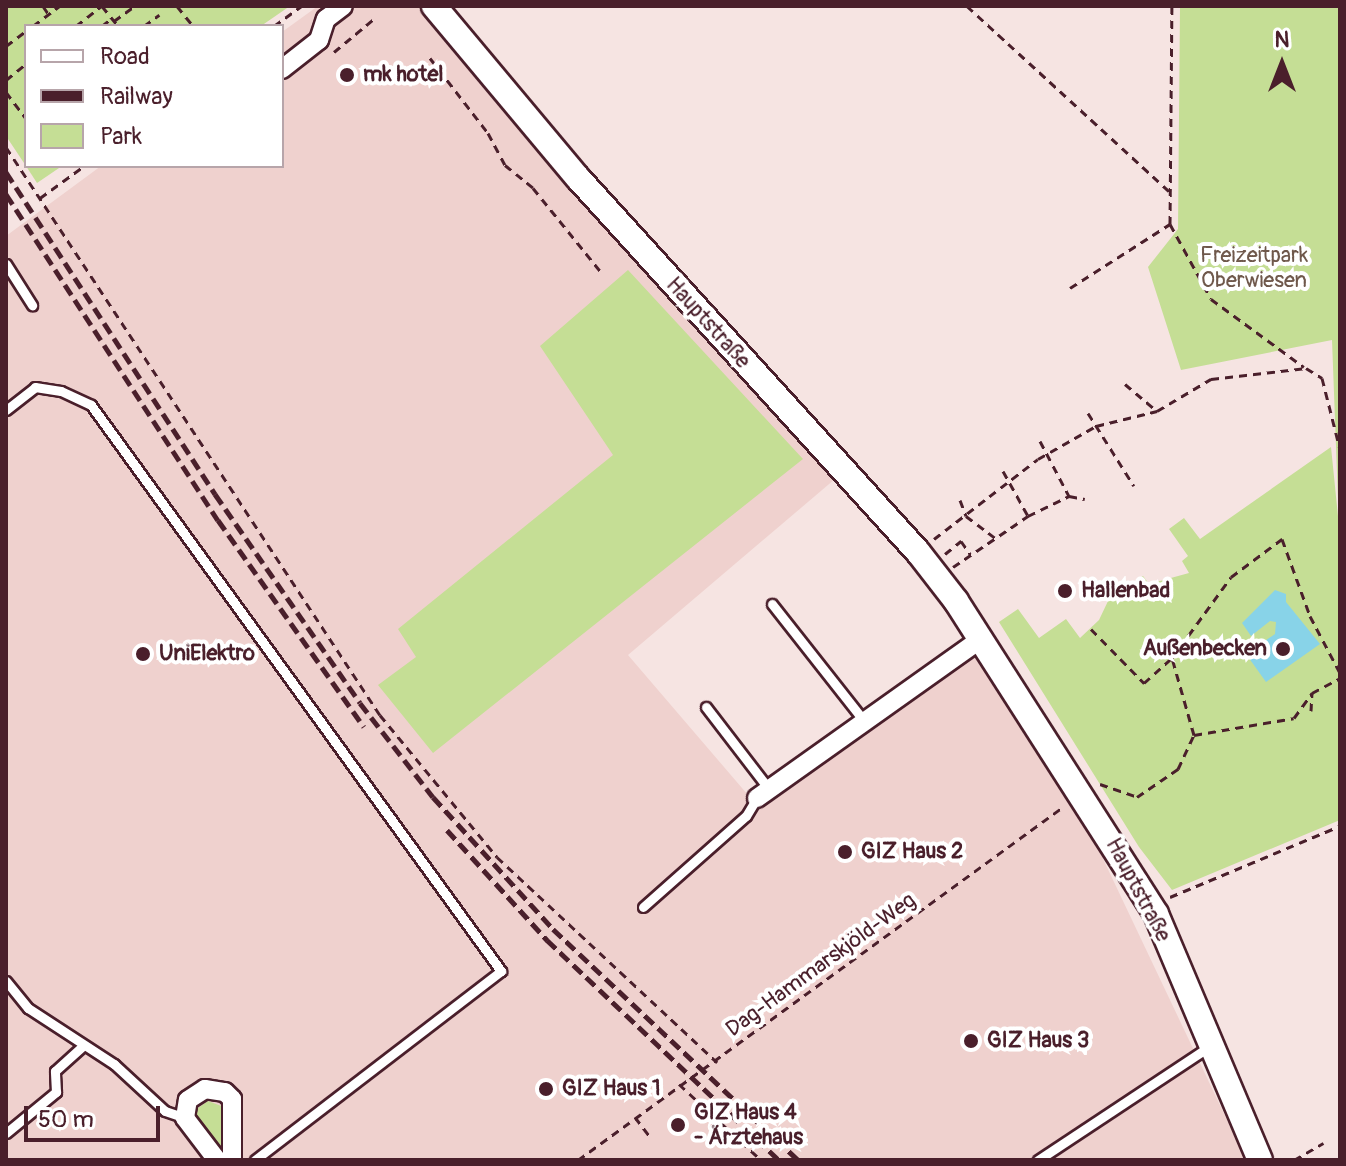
<!DOCTYPE html>
<html>
<head>
<meta charset="utf-8">
<style>
  body { margin:0 }
  #map { position:relative; width:1346px; height:1166px; overflow:hidden; background:#f6e4e2; font-family:Pangolin,sans-serif }
  div>[style] { position:absolute }
  .built>* { inset:0; background:#efd1ce }
  .green>* { inset:0; background:#c5de95 }
  .water>* { inset:0; background:#88d3e8 }
  .path>* { height:3px; margin-top:-1.5px; transform-origin:0; background:repeating-linear-gradient(90deg,#4a1f2b 0 8px,transparent 0 14px) }
  .roads { filter:drop-shadow(2px 0 #4a1f2b) drop-shadow(-2px 0 #4a1f2b) drop-shadow(0 2px #4a1f2b) drop-shadow(0 -2px #4a1f2b) }
  .lane>* { height:9px; margin:-4.5px; padding:0 4.5px; transform-origin:4.5px; border-radius:4.5px; background:#fff }
  .street>* { height:18px; margin:-9px; padding:0 9px; transform-origin:9px; border-radius:9px; background:#fff }
  .secondary>* { height:24px; margin:-12px; padding:0 12px; transform-origin:12px; border-radius:12px; background:#fff }
  .rail>* { height:5px; margin-top:-2.5px; transform-origin:0; background:repeating-linear-gradient(90deg,#4a1f2b 0 12px,transparent 0 18px) }
  .dots>* { width:22px; height:22px; translate:-50% -50%; box-sizing:border-box; border:4px solid #fff; border-radius:50% }
  span { translate:-50% -50%; white-space:nowrap; text-align:center; line-height:1.15; -webkit-text-stroke:8px #fff; paint-order:stroke }
  .poi-label { font-size:22px; color:#4a1f2b; font-weight:700 }
  .left { translate:0 -50%; text-align:left }
  .right { translate:-100% -50%; text-align:right }
  .park-label { font-size:22px; color:#6f584b }
  .street-label { font-size:22px; color:#4a1f2b }
  .frame { position:absolute; inset:0; border:8px solid #4a1f2b; pointer-events:none }
  .legend { position:absolute; left:24px; top:24px; width:260px; height:144px; box-sizing:border-box; background:#fff; border:2px solid #b7a5aa; margin:0; padding:10px 14px; list-style:none; font-size:24px; color:#4a1f2b }
  .legend li { display:flex; align-items:center; gap:16px; height:40px }
  .legend b { width:40px; border:2px solid #b7a5aa }
  .north { position:absolute; left:1242px; top:24px; width:80px; height:80px; -webkit-text-stroke:6px #fff; paint-order:stroke; rotate:0deg; font-size:22px; font-weight:700; line-height:32px; text-align:center; color:#4a1f2b }
  .north::after { content:''; display:block; margin:auto; width:28px; height:36px; background:#4a1f2b; clip-path:polygon(50% 0,100% 100%,50% 72%,0 100%) }
  .scale { position:absolute; left:24px; top:1106px; width:136px; height:36px; box-sizing:border-box; border:4px solid #4a1f2b; border-top:0; padding-left:10px; font-size:24px; line-height:28px; white-space:nowrap; color:#4a1f2b; -webkit-text-stroke:6px #fff; paint-order:stroke }
</style>
</head>
<body>
<div id="map">
  <div class="built">
    <i style="clip-path:polygon(318px 6px,430px 6px,447px 28px,438px 33px,835px 479px,628px 655px,748px 795px,968px 637px,1095px 842px,1246px 1160px,6px 1160px,6px 236px,101px 166px,282px 166px,282px 32px)"></i>
  </div>
  <div class="green">
    <i style="clip-path:polygon(6px 6px,290px 6px,261px 26px,26px 26px,26px 166px,6px 136px)"></i>
    <i style="clip-path:polygon(1180px 6px,1340px 6px,1340px 820px,1172px 890px,1139px 847px,999px 622px,1018px 609px,1039px 638px,1066px 619px,1080px 638px,1099px 620px,1109px 599px,1143px 576px,1149px 584px,1189px 573px,1182px 561px,1188px 556px,1169px 529px,1184px 518px,1200px 539px,1331px 447px,1339px 526px,1332px 340px,1181px 370px,1148px 267px,1178px 229px)"></i>
    <i style="clip-path:polygon(26px 166px,62px 166px,37px 183px)"></i>
    <i style="clip-path:polygon(628px 270px,803px 459px,433px 753px,378px 685px,416px 657px,398px 629px,613px 455px,540px 346px)"></i>
    <i style="clip-path:polygon(208px 1101px,224px 1107px,226px 1156px,196px 1120px,198px 1108px)"></i>
  </div>
  <div class="water">
    <i style="clip-path:polygon(1275px 590px,1286px 594px,1286px 602px,1320px 644px,1266px 682px,1246px 654px,1275px 634px,1276px 622px,1270px 621px,1251px 636px,1242px 623px)"></i>
  </div>
  <div class="path">
    <i style="left:43px;top:6px;width:11px;rotate:56deg"></i>
    <i style="left:102px;top:6px;width:26px;rotate:51deg"></i>
    <i style="left:177px;top:6px;width:26px;rotate:51deg"></i>
    <i style="left:967px;top:6px;width:278px;rotate:42.5deg"></i>
    <i style="left:114px;top:21px;width:26px;rotate:-36deg"></i>
    <i style="left:33px;top:26px;width:34px;rotate:-37deg"></i>
    <i style="left:76px;top:26px;width:33px;rotate:-38deg"></i>
    <i style="left:102px;top:26px;width:13px;rotate:-39deg"></i>
    <i style="left:144px;top:26px;width:19px;rotate:-36deg"></i>
    <i style="left:274px;top:26px;width:34px;rotate:-36deg"></i>
    <i style="left:6px;top:46px;width:25px;rotate:-37deg"></i>
    <i style="left:334px;top:52px;width:53px;rotate:-39.7deg"></i>
    <i style="left:430px;top:58px;width:95px;rotate:52.3deg"></i>
    <i style="left:488px;top:133px;width:36px;rotate:62deg"></i>
    <i style="left:505px;top:165px;width:36px;rotate:39deg"></i>
    <i style="left:533px;top:188px;width:108px;rotate:51deg"></i>
    <i style="left:6px;top:80px;width:26px;rotate:-39deg"></i>
    <i style="left:6px;top:92px;width:34px;rotate:53deg"></i>
    <i style="left:6px;top:147px;width:680px;rotate:56.64deg"></i>
    <i style="left:380px;top:715px;width:184px;rotate:50.5deg"></i>
    <i style="left:497px;top:857px;width:301px;rotate:43deg"></i>
    <i style="left:40px;top:198px;width:54px;rotate:-36deg"></i>
    <i style="left:1170px;top:224px;width:85px;rotate:61.3deg"></i>
    <i style="left:1211px;top:299px;width:115px;rotate:36.2deg"></i>
    <i style="left:1070px;top:288px;width:119px;rotate:-32.6deg"></i>
    <i style="left:1170px;top:224px;width:218px;rotate:-89.5deg"></i>
    <i style="left:1125px;top:384px;width:42px;rotate:40.2deg"></i>
    <i style="left:1088px;top:413px;width:86px;rotate:57.8deg"></i>
    <i style="left:1040px;top:441px;width:62px;rotate:62.2deg"></i>
    <i style="left:1069px;top:496px;width:16px;rotate:11deg"></i>
    <i style="left:1003px;top:471px;width:51px;rotate:60.9deg"></i>
    <i style="left:960px;top:500px;width:17px;rotate:69deg"></i>
    <i style="left:966px;top:516px;width:36px;rotate:37deg"></i>
    <i style="left:934px;top:539px;width:131px;rotate:-37.6deg"></i>
    <i style="left:1038px;top:459px;width:67px;rotate:-29.6deg"></i>
    <i style="left:1096px;top:426px;width:63px;rotate:-13.8deg"></i>
    <i style="left:1157px;top:411px;width:63px;rotate:-30.7deg"></i>
    <i style="left:1211px;top:379px;width:96px;rotate:-6.6deg"></i>
    <i style="left:1306px;top:368px;width:19px;rotate:32deg"></i>
    <i style="left:1322px;top:378px;width:73px;rotate:75.8deg"></i>
    <i style="left:945px;top:554px;width:21px;rotate:-39deg"></i>
    <i style="left:961px;top:541px;width:16px;rotate:55deg"></i>
    <i style="left:953px;top:567px;width:91px;rotate:-34.2deg"></i>
    <i style="left:1028px;top:516px;width:46px;rotate:-26deg"></i>
    <i style="left:1091px;top:629px;width:76px;rotate:45.5deg"></i>
    <i style="left:1144px;top:683px;width:38px;rotate:-42deg"></i>
    <i style="left:1172px;top:658px;width:100px;rotate:-53.9deg"></i>
    <i style="left:1231px;top:577px;width:64px;rotate:-36.7deg"></i>
    <i style="left:1282px;top:539px;width:82px;rotate:70deg"></i>
    <i style="left:1310px;top:616px;width:64px;rotate:62.2deg"></i>
    <i style="left:1311px;top:711px;width:18px;rotate:-87deg"></i>
    <i style="left:1194px;top:735px;width:101px;rotate:-9.6deg"></i>
    <i style="left:1294px;top:718px;width:31px;rotate:-54deg"></i>
    <i style="left:1312px;top:693px;width:32px;rotate:-28deg"></i>
    <i style="left:1100px;top:784px;width:39px;rotate:19deg"></i>
    <i style="left:1137px;top:797px;width:50px;rotate:-34.3deg"></i>
    <i style="left:1178px;top:769px;width:38px;rotate:-65deg"></i>
    <i style="left:1194px;top:735px;width:80px;rotate:-105.9deg"></i>
    <i style="left:1170px;top:897px;width:184px;rotate:-22.7deg"></i>
    <i style="left:679px;top:1084px;width:112px;rotate:42.8deg"></i>
    <i style="left:635px;top:1117px;width:25px;rotate:53deg"></i>
    <i style="left:578px;top:1160px;width:600px;rotate:-36.05deg"></i>
    <i style="left:1294px;top:1160px;width:34px;rotate:-30deg"></i>
  </div>
  <div class="roads">
    <div class="lane">
      <i style="left:6px;top:264px;width:49px;rotate:57.6deg"></i>
      <i style="left:6px;top:410px;width:37px;rotate:-38deg"></i>
      <i style="left:35px;top:387px;width:26px;rotate:9deg"></i>
      <i style="left:61px;top:391px;width:33px;rotate:25deg"></i>
      <i style="left:91px;top:405px;width:699px;rotate:54.08deg"></i>
      <i style="left:501px;top:971px;width:310px;rotate:142.5deg"></i>
      <i style="left:772px;top:604px;width:149px;rotate:51.8deg"></i>
      <i style="left:706px;top:707px;width:103px;rotate:52.5deg"></i>
      <i style="left:643px;top:907px;width:137px;rotate:-41.5deg"></i>
      <i style="left:746px;top:816px;width:21px;rotate:-59deg"></i>
      <i style="left:6px;top:981px;width:35px;rotate:51deg"></i>
      <i style="left:28px;top:1008px;width:103px;rotate:33.1deg"></i>
      <i style="left:114px;top:1064px;width:69px;rotate:42.7deg"></i>
      <i style="left:165px;top:1111px;width:21px;rotate:19deg"></i>
      <i style="left:6px;top:1133px;width:65px;rotate:-39.4deg"></i>
      <i style="left:56px;top:1092px;width:21px;rotate:-93deg"></i>
      <i style="left:55px;top:1071px;width:36px;rotate:-42deg"></i>
      <i style="left:1038px;top:1160px;width:206px;rotate:-33.5deg"></i>
    </div>
    <div class="street">
      <i style="left:282px;top:69px;width:47px;rotate:-38.1deg"></i>
      <i style="left:319px;top:40px;width:22px;rotate:-72deg"></i>
      <i style="left:326px;top:19px;width:21px;rotate:-37deg"></i>
      <i style="left:757px;top:798px;width:271px;rotate:-35.4deg"></i>
      <i style="left:217px;top:1160px;width:53px;rotate:-127.3deg"></i>
      <i style="left:185px;top:1118px;width:18px;rotate:-81deg"></i>
      <i style="left:188px;top:1100px;width:20px;rotate:-33deg"></i>
      <i style="left:205px;top:1089px;width:20px;rotate:9deg"></i>
      <i style="left:225px;top:1092px;width:10px;rotate:45deg"></i>
      <i style="left:232px;top:1099px;width:61px;rotate:90deg"></i>
    </div>
    <div class="secondary">
      <i style="left:434px;top:6px;width:224px;rotate:50.1deg"></i>
      <i style="left:578px;top:178px;width:505px;rotate:47.73deg"></i>
      <i style="left:918px;top:552px;width:62px;rotate:52.2deg"></i>
      <i style="left:956px;top:601px;width:371px;rotate:57.4deg"></i>
      <i style="left:1156px;top:914px;width:267px;rotate:67.1deg"></i>
    </div>
  </div>
  <div class="rail">
    <i style="left:6px;top:172px;width:384px;rotate:57deg"></i>
    <i style="left:215px;top:494px;width:254px;rotate:55.2deg"></i>
    <i style="left:360px;top:703px;width:119px;rotate:52.2deg"></i>
    <i style="left:433px;top:797px;width:178px;rotate:47.7deg"></i>
    <i style="left:553px;top:929px;width:337px;rotate:43.3deg"></i>
    <i style="left:6px;top:194px;width:389px;rotate:57deg"></i>
    <i style="left:218px;top:520px;width:253px;rotate:54.8deg"></i>
    <i style="left:447px;top:830px;width:149px;rotate:47.7deg"></i>
    <i style="left:547px;top:940px;width:320px;rotate:43.5deg"></i>
  </div>
  <div class="dots">
    <i style="left:347px;top:75px;background:#4a1f2b"></i>
    <i style="left:1065px;top:591px;background:#4a1f2b"></i>
    <i style="left:1283px;top:649px;background:#4a1f2b"></i>
    <i style="left:143px;top:654px;background:#4a1f2b"></i>
    <i style="left:845px;top:852px;background:#4a1f2b"></i>
    <i style="left:971px;top:1041px;background:#4a1f2b"></i>
    <i style="left:546px;top:1089px;background:#4a1f2b"></i>
    <i style="left:678px;top:1125px;background:#4a1f2b"></i>
  </div>
  <div class="poi-label">
    <span class="left" style="left:363px;top:75px">mk hotel</span>
    <span class="left" style="left:1081px;top:591px">Hallenbad</span>
    <span class="right" style="left:1267px;top:649px">Außenbecken</span>
    <span class="left" style="left:159px;top:654px">UniElektro</span>
    <span class="left" style="left:861px;top:852px">GIZ Haus 2</span>
    <span class="left" style="left:987px;top:1041px">GIZ Haus 3</span>
    <span class="left" style="left:562px;top:1089px">GIZ Haus 1</span>
    <span class="left" style="left:694px;top:1125px">GIZ Haus 4<br>- Ärztehaus</span>
  </div>
  <div class="park-label">
    <span style="left:1254px;top:268px">Freizeitpark<br>Oberwiesen</span>
  </div>
  <div class="street-label">
    <span style="left:708px;top:323px;rotate:48deg">Hauptstraße</span>
    <span style="left:1138px;top:890px;rotate:62deg">Hauptstraße</span>
    <span style="left:821px;top:965px;rotate:-36deg">Dag-Hammarskjöld-Weg</span>
  </div>
  <div class="frame"></div>
  <ul class="legend">
  <li><b style="height:10px;background:#fff"></b>Road</li>
  <li><b style="height:10px;background:#4a1f2b"></b>Railway</li>
  <li><b style="height:22px;background:#c5de95"></b>Park</li>
  </ul>
  <div class="north">N</div>
  <div class="scale">50 m</div>
</div>
</body>
</html>
